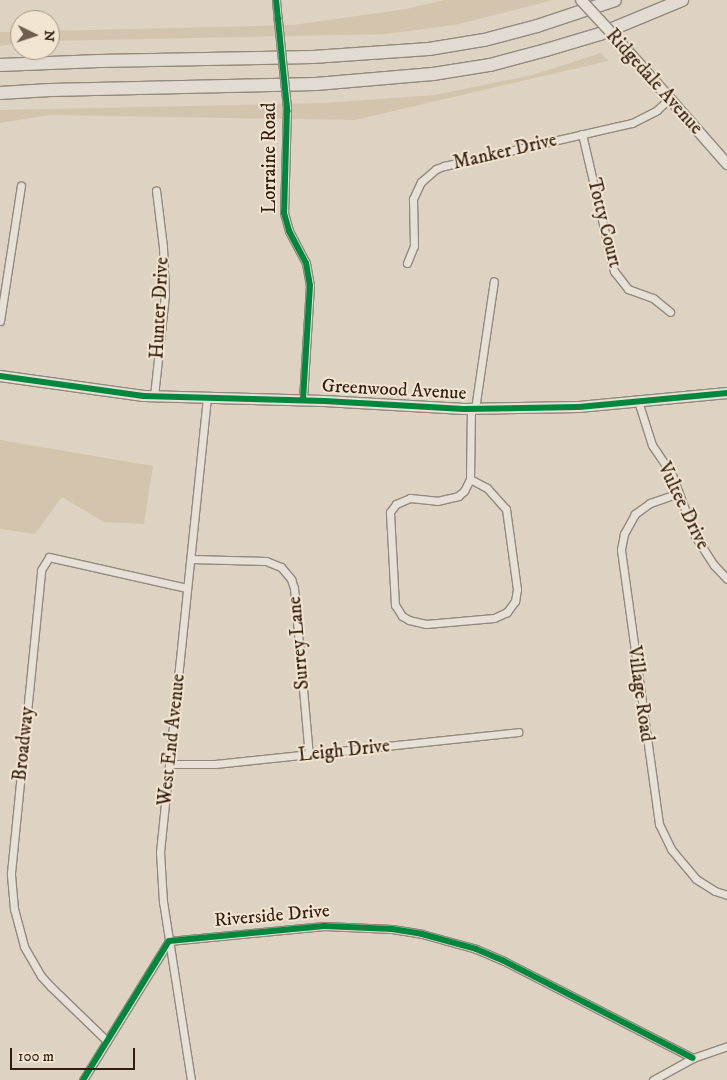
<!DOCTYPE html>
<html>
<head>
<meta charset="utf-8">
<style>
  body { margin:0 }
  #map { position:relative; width:727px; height:1080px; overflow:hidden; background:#ded3c3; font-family:"IM FELL DW Pica",serif }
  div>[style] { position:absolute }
  .green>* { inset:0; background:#d3c4ad }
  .roads { filter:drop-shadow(1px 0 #92897e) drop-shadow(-1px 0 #92897e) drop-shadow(0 1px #92897e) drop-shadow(0 -1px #92897e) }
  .street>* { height:7px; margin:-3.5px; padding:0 3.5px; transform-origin:3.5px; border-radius:3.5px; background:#e6e0d7 }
  .secondary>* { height:10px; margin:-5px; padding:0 5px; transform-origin:5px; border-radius:5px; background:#e6e0d7 }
  .highway>* { height:12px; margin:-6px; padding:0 6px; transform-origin:6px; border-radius:6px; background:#e1dbd1 }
  .bridges { filter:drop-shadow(1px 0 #92897e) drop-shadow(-1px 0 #92897e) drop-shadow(0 1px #92897e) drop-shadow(0 -1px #92897e) }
  .street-bridge>* { height:7px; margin:-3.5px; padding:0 3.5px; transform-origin:3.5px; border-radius:3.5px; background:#e6e0d7 }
  .secondary-bridge>* { height:10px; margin:-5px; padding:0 5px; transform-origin:5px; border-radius:5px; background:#e6e0d7 }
  .cycleway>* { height:6px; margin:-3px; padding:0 3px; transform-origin:3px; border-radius:3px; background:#00873e }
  span { translate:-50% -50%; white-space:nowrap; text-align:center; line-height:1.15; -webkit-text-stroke:4px #f1e4d1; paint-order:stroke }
  .street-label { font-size:19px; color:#331d0f }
  .north { position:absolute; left:10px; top:10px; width:50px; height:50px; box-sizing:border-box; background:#f1e4d1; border:1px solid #a59483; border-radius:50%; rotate:94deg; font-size:14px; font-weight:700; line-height:20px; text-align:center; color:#331d0f }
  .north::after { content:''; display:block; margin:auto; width:18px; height:22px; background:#6f5d4e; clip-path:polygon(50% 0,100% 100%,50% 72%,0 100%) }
  .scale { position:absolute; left:10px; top:1048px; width:125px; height:22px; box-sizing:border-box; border:2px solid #331d0f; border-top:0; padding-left:6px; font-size:15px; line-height:18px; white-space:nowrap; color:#331d0f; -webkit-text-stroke:4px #f1e4d1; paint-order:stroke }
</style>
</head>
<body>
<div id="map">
  <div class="green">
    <i style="clip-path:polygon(444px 0,553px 0,455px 25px,386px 34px,50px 41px,50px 31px,293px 25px,406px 9px)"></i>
    <i style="clip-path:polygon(0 32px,20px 32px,20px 43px,0 46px)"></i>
    <i style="clip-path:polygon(601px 53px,608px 61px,355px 120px,50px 115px,0 123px,0 110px,324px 103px,434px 95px,532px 75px)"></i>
    <i style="clip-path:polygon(0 440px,153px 466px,144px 524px,104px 522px,62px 497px,35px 534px,0 529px)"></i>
  </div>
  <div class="roads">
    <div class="street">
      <i style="left:276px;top:0;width:21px;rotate:85deg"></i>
      <i style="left:287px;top:108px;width:105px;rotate:91.6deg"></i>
      <i style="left:284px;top:213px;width:19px;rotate:74deg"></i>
      <i style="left:289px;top:231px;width:36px;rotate:62deg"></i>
      <i style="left:306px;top:263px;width:22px;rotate:80deg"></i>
      <i style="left:310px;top:285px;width:115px;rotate:93.5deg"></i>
      <i style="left:582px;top:134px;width:141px;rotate:76.9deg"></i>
      <i style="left:614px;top:271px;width:23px;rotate:52deg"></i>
      <i style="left:628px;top:289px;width:27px;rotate:20deg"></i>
      <i style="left:653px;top:298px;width:22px;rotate:39deg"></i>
      <i style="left:407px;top:263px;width:18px;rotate:-68deg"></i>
      <i style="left:414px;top:246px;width:47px;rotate:-91.2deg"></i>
      <i style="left:413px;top:199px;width:19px;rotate:-65deg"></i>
      <i style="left:421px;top:182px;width:20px;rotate:-41deg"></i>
      <i style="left:436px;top:169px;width:9px;rotate:-21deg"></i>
      <i style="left:444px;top:166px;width:193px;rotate:-12.9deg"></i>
      <i style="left:632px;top:123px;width:28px;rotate:-27deg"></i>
      <i style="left:657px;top:110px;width:18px;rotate:-43deg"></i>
      <i style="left:0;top:321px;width:137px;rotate:-81.2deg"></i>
      <i style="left:154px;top:396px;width:102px;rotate:-83.8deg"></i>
      <i style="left:165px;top:295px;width:48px;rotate:-92.4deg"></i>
      <i style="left:163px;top:247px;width:57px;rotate:-97deg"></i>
      <i style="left:638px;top:401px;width:46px;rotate:72.3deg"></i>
      <i style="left:652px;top:445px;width:36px;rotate:56deg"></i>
      <i style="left:672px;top:475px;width:65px;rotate:69.3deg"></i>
      <i style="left:695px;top:536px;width:35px;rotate:57deg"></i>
      <i style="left:714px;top:565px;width:19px;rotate:47deg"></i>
      <i style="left:475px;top:409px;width:129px;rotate:-81.6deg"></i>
      <i style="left:470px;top:479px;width:19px;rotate:28deg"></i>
      <i style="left:487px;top:488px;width:28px;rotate:48deg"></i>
      <i style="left:506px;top:509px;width:81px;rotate:82.2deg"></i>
      <i style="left:517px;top:589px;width:12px;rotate:99deg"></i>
      <i style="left:515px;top:601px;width:14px;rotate:126deg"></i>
      <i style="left:507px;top:612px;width:14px;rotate:155deg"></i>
      <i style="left:494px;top:618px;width:68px;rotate:175deg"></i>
      <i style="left:426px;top:624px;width:17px;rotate:-167deg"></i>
      <i style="left:409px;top:620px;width:8px;rotate:-150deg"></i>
      <i style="left:402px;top:616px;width:13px;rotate:-122deg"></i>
      <i style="left:395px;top:605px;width:93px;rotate:-93.1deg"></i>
      <i style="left:390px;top:512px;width:10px;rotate:-53deg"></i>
      <i style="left:396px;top:504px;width:15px;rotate:-23deg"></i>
      <i style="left:410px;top:498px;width:27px;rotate:6deg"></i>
      <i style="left:437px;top:501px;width:22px;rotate:-13deg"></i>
      <i style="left:458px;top:496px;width:8px;rotate:-40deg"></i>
      <i style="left:464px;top:491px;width:13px;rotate:-63deg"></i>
      <i style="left:470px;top:479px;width:70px;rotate:-89.2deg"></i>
      <i style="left:679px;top:493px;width:31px;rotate:161deg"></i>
      <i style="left:650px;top:503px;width:19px;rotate:144deg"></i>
      <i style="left:635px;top:514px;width:23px;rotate:119deg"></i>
      <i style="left:624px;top:534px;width:16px;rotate:101deg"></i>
      <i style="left:621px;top:550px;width:277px;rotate:82.1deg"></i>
      <i style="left:659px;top:824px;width:28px;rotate:64deg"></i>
      <i style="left:671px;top:849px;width:39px;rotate:50deg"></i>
      <i style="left:696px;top:879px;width:22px;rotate:32deg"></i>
      <i style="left:715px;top:891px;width:13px;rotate:18deg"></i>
      <i style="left:191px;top:559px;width:75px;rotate:1.5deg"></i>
      <i style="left:266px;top:561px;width:16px;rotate:22deg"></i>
      <i style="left:281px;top:567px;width:16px;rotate:50deg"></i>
      <i style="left:291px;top:579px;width:9px;rotate:72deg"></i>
      <i style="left:294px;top:588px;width:168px;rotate:84.9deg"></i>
      <i style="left:170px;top:764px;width:45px"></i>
      <i style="left:215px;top:764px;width:305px;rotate:-6deg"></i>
      <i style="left:107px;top:1041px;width:78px;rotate:-136deg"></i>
      <i style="left:51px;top:987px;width:15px;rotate:-132deg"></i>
      <i style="left:41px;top:976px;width:34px;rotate:-120deg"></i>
      <i style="left:24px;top:946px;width:38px;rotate:-105deg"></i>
      <i style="left:14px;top:909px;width:36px;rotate:-95deg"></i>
      <i style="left:11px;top:873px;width:304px;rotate:-84.3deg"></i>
      <i style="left:41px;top:570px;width:15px;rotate:-58deg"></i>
      <i style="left:49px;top:557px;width:141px;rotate:12.7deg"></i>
      <i style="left:83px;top:1080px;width:163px;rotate:-58.3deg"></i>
      <i style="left:169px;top:941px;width:156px;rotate:-5.5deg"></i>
      <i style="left:324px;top:926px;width:68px;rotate:2.5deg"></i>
      <i style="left:392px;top:929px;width:30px;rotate:9deg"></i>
      <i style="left:422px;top:934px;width:56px;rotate:15.5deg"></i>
      <i style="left:476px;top:949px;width:30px;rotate:23deg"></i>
      <i style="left:504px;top:961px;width:212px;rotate:27.2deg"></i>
      <i style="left:191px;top:1080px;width:180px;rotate:-98.9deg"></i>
      <i style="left:163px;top:902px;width:50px;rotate:-93.4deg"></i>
      <i style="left:160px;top:852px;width:455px;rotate:-84.1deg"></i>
      <i style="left:653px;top:1080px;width:46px;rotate:-28.8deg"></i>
      <i style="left:693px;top:1058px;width:36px;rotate:-19deg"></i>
    </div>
    <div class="secondary">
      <i style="left:627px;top:50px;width:152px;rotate:48.7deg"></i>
      <i style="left:0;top:376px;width:145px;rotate:7.9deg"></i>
      <i style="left:144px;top:396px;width:180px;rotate:1.6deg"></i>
      <i style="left:324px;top:401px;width:140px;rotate:3.3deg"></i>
      <i style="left:464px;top:409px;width:115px;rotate:-1deg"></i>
      <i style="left:579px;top:407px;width:149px;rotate:-5.4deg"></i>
    </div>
    <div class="highway">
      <i style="left:0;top:65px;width:99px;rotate:-2.3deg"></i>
      <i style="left:99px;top:61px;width:214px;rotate:-1.1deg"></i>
      <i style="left:313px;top:57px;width:116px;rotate:-3.9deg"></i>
      <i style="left:429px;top:49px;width:56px;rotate:-9.3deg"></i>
      <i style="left:484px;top:40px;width:55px;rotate:-14.8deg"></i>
      <i style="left:537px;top:26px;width:82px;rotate:-18.4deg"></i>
      <i style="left:0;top:93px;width:50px;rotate:-3.4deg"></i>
      <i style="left:50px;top:90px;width:266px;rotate:-1.3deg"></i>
      <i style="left:316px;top:84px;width:117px;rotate:-4.9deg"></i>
      <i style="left:433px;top:74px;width:58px;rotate:-9deg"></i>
      <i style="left:490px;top:65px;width:58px;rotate:-15deg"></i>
      <i style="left:546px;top:50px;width:56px;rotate:-16.5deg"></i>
      <i style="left:600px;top:34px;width:89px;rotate:-22.5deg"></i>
    </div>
  </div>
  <div class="bridges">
    <div class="street-bridge">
      <i style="left:278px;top:21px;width:87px;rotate:84.1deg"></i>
    </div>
    <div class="secondary-bridge">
      <i style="left:581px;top:0;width:68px;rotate:47.4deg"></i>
    </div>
  </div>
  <div class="cycleway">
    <i style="left:276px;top:0;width:109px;rotate:84.2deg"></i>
    <i style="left:287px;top:108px;width:105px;rotate:91.6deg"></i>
    <i style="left:284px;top:213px;width:19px;rotate:74deg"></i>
    <i style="left:289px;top:231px;width:36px;rotate:62deg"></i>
    <i style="left:306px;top:263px;width:22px;rotate:80deg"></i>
    <i style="left:310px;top:285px;width:115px;rotate:93.5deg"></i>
    <i style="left:0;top:376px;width:145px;rotate:7.9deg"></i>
    <i style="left:144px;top:396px;width:180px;rotate:1.6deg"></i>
    <i style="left:324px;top:401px;width:140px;rotate:3.3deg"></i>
    <i style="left:464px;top:409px;width:115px;rotate:-1deg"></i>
    <i style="left:579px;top:407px;width:149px;rotate:-5.4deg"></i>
    <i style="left:83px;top:1080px;width:163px;rotate:-58.3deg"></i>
    <i style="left:169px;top:941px;width:156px;rotate:-5.5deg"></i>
    <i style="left:324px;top:926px;width:68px;rotate:2.5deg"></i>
    <i style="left:392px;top:929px;width:30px;rotate:9deg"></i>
    <i style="left:422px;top:934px;width:56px;rotate:15.5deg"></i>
    <i style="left:476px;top:949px;width:30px;rotate:23deg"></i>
    <i style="left:504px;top:961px;width:212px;rotate:27.2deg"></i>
  </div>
  <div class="street-label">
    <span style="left:654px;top:82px;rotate:48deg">Ridgedale Avenue</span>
    <span style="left:505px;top:152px;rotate:-13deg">Manker Drive</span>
    <span style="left:270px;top:158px;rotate:-90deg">Lorraine Road</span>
    <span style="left:604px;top:223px;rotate:76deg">Totty Court</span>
    <span style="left:160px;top:308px;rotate:-87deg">Hunter Drive</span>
    <span style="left:394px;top:390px;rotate:3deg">Greenwood Avenue</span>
    <span style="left:683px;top:506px;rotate:64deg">Vultee Drive</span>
    <span style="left:299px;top:643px;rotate:-95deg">Surrey Lane</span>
    <span style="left:640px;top:694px;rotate:82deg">Village Road</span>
    <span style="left:172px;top:740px;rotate:-84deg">West End Avenue</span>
    <span style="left:24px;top:744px;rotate:-84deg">Broadway</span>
    <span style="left:344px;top:751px;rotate:-6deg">Leigh Drive</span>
    <span style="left:272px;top:916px;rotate:-5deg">Riverside Drive</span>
  </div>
  <div class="north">N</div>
  <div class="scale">100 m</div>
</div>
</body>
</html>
